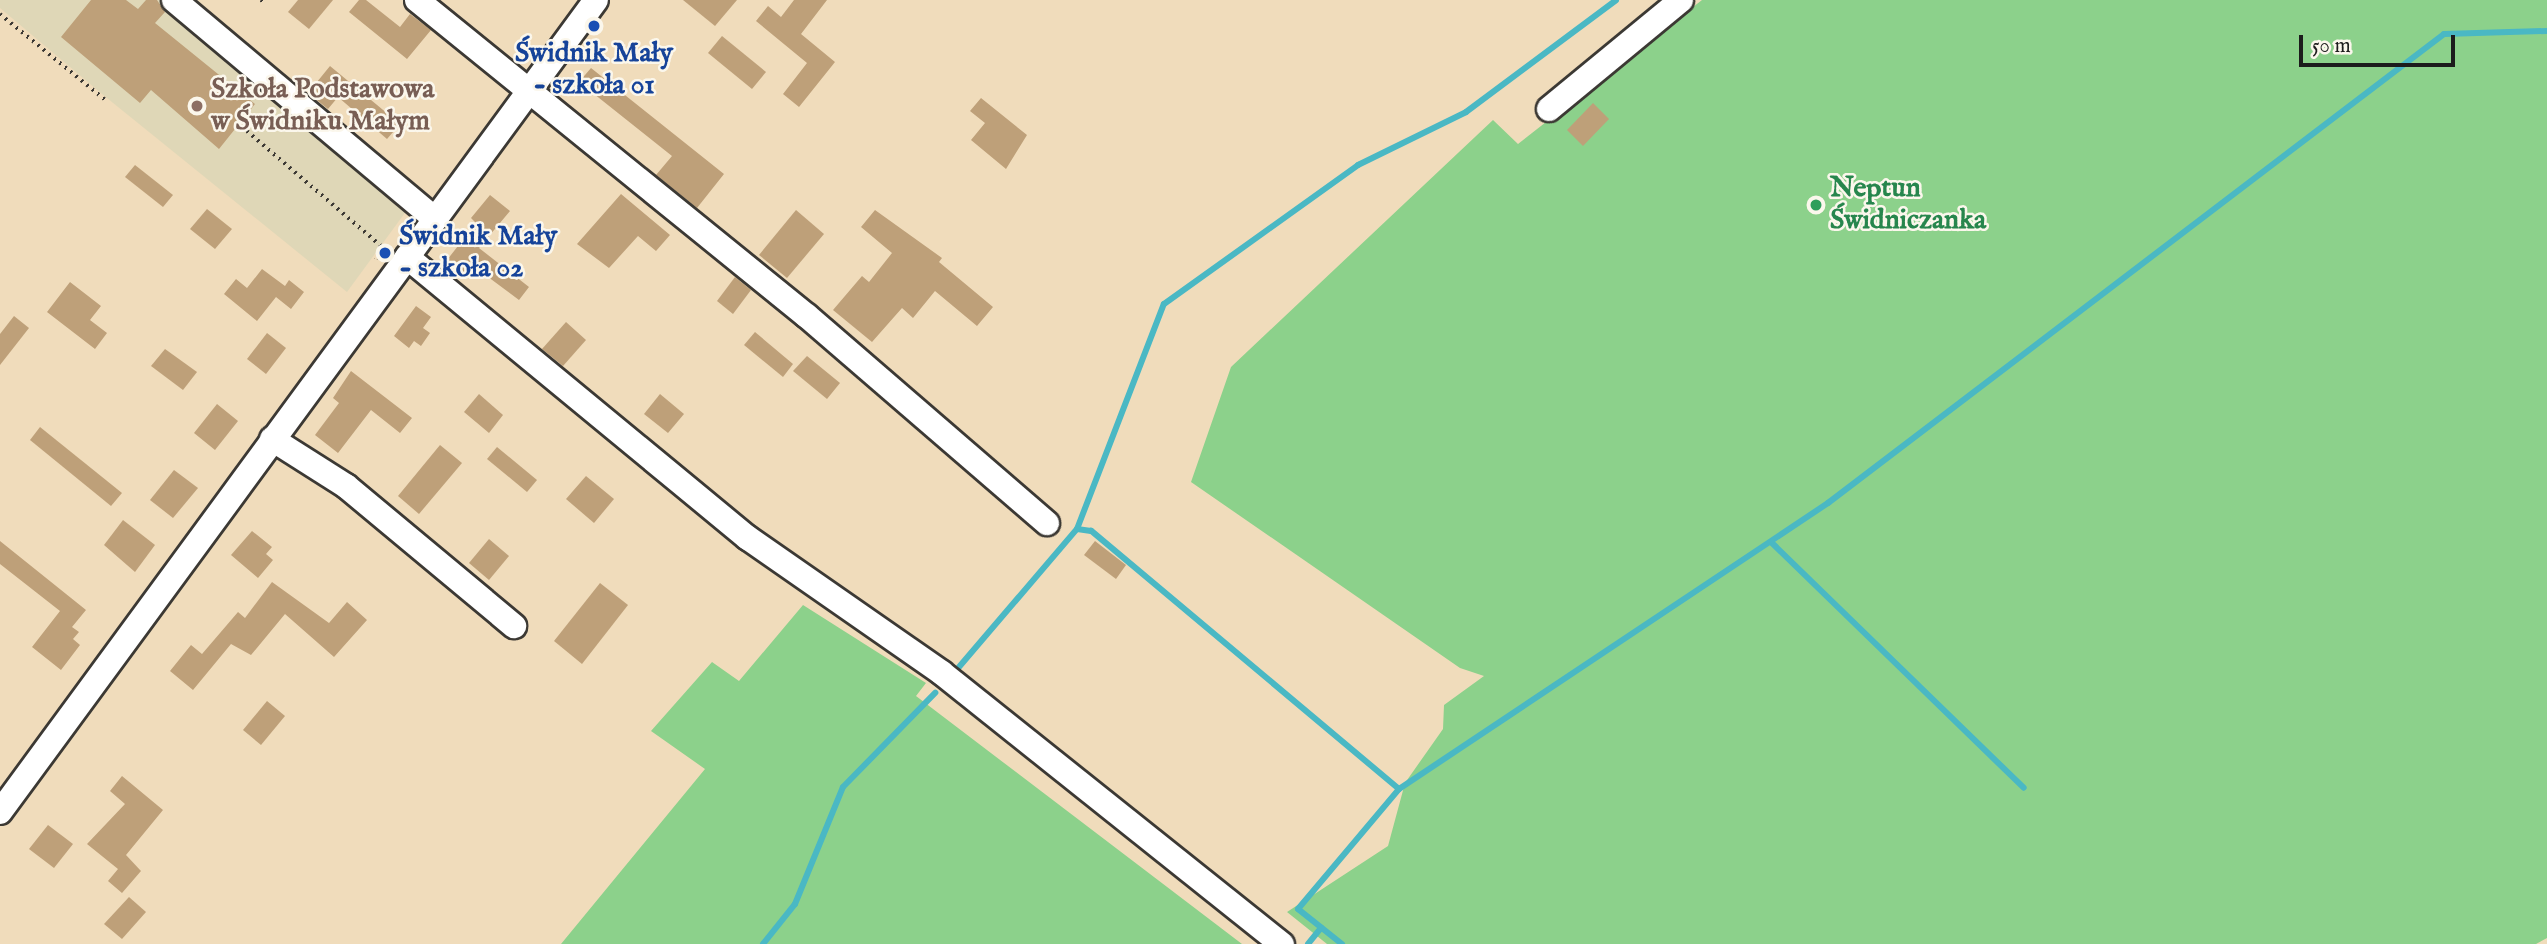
<!DOCTYPE html>
<html>
<head>
<meta charset="utf-8">
<style>
  body { margin:0 }
  #map { position:relative; width:2547px; height:944px; overflow:hidden; background:#f0dcbb; font-family:"IM FELL English",serif }
  div>[style] { position:absolute }
  .built>* { inset:0; background:#dfd7b7 }
  .green>* { inset:0; background:#8cd18b }
  .stream>* { height:6px; margin:-3px; padding:0 3px; transform-origin:3px; border-radius:3px; background:#4ab8c4 }
  .building>* { inset:0; background:#bea079 }
  .path>* { height:3.5px; margin-top:-1.75px; transform-origin:0; background:repeating-linear-gradient(90deg,#3c3934 0 2px,transparent 0 7px) }
  .roads { filter:drop-shadow(2px 0 #3c3934) drop-shadow(-2px 0 #3c3934) drop-shadow(0 2px #3c3934) drop-shadow(0 -2px #3c3934) }
  .minor>* { height:24px; margin:-12px; padding:0 12px; transform-origin:12px; border-radius:12px; background:#fff }
  .dots>* { width:19px; height:19px; translate:-50% -50%; box-sizing:border-box; border:4px solid #fbf7ec; border-radius:50% }
  span { translate:-50% -50%; white-space:nowrap; text-align:center; line-height:1.15; -webkit-text-stroke:5px #fbf7ec; paint-order:stroke }
  .transit-label { font-size:28px; color:#164399; font-weight:700 }
  .left { translate:0 -50%; text-align:left }
  .education-label { font-size:28px; color:#785e54; font-weight:700 }
  .leisure-label { font-size:28px; color:#27864d; font-weight:700 }
  .scale { position:absolute; left:2299px; top:35px; width:156px; height:32px; box-sizing:border-box; border:4px solid #1c1c1c; border-top:0; padding-left:9px; font-size:21px; line-height:24px; white-space:nowrap; color:#1c1c1c; -webkit-text-stroke:5px #fbf7ec; paint-order:stroke }
</style>
</head>
<body>
<div id="map">
  <div class="built">
    <i style="clip-path:polygon(0 0,164px 0,410px 206px,347px 292px,102px 94px,0 8px)"></i>
  </div>
  <div class="green">
    <i style="clip-path:polygon(1702px 0,2547px 0,2547px 938px,2536px 944px,1327px 944px,1287px 912px,1388px 846px,1405px 783px,1443px 729px,1444px 705px,1484px 676px,1460px 668px,1191px 482px,1231px 367px,1493px 120px,1518px 144px)"></i>
    <i style="clip-path:polygon(803px 605px,926px 683px,916px 696px,1242px 944px,561px 944px,705px 769px,651px 731px,712px 662px,739px 681px)"></i>
  </div>
  <div class="stream">
    <i style="left:1772px;top:543px;width:351px;rotate:44.2deg"></i>
    <i style="left:959px;top:667px;width:182px;rotate:-49.5deg"></i>
    <i style="left:1399px;top:789px;width:402px;rotate:-140deg"></i>
    <i style="left:1091px;top:531px;width:14px;rotate:-172deg"></i>
    <i style="left:1077px;top:529px;width:241px;rotate:-68.9deg"></i>
    <i style="left:1164px;top:304px;width:239px;rotate:-35.6deg"></i>
    <i style="left:1358px;top:165px;width:120px;rotate:-26.1deg"></i>
    <i style="left:1466px;top:112px;width:187px;rotate:-36.7deg"></i>
    <i style="left:763px;top:944px;width:51px;rotate:-51.3deg"></i>
    <i style="left:795px;top:904px;width:126px;rotate:-67.7deg"></i>
    <i style="left:843px;top:787px;width:132px;rotate:-45.6deg"></i>
    <i style="left:1308px;top:944px;width:21px;rotate:-51deg"></i>
    <i style="left:1342px;top:944px;width:56px;rotate:-141.5deg"></i>
    <i style="left:1298px;top:909px;width:157px;rotate:-49.9deg"></i>
    <i style="left:1399px;top:789px;width:516px;rotate:-33.69deg"></i>
    <i style="left:1828px;top:503px;width:774px;rotate:-37.28deg"></i>
    <i style="left:2444px;top:34px;width:103px;rotate:-1.7deg"></i>
  </div>
  <div class="building">
    <i style="clip-path:polygon(91px 0,126px 0,138px 9px,146px 0,157px 0,165px 12px,155px 23px,255px 104px,219px 149px,151px 90px,140px 103px,61px 37px)"></i>
    <i style="clip-path:polygon(298px 0,333px 0,309px 29px,288px 12px)"></i>
    <i style="clip-path:polygon(359px 0,366px 0,400px 27px,410px 14px,431px 30px,407px 59px,349px 12px)"></i>
    <i style="clip-path:polygon(683px 0,737px 0,715px 26px)"></i>
    <i style="clip-path:polygon(794px 0,827px 0,801px 34px,835px 62px,799px 107px,783px 94px,807px 63px,756px 21px,768px 6px,781px 17px)"></i>
    <i style="clip-path:polygon(722px 36px,766px 72px,752px 89px,708px 53px)"></i>
    <i style="clip-path:polygon(330px 66px,400px 124px,387px 139px,338px 97px,328px 109px,308px 93px)"></i>
    <i style="clip-path:polygon(591px 68px,724px 174px,697px 208px,656px 175px,672px 156px,579px 82px)"></i>
    <i style="clip-path:polygon(981px 98px,1027px 135px,1006px 169px,971px 140px,985px 123px,970px 111px)"></i>
    <i style="clip-path:polygon(1593px 103px,1609px 119px,1583px 146px,1567px 130px)"></i>
    <i style="clip-path:polygon(135px 165px,173px 195px,163px 207px,125px 177px)"></i>
    <i style="clip-path:polygon(621px 194px,670px 235px,656px 251px,638px 236px,609px 268px,577px 244px)"></i>
    <i style="clip-path:polygon(490px 195px,510px 211px,479px 248px,529px 287px,519px 300px,476px 268px,469px 277px,447px 260px,476px 223px,471px 218px)"></i>
    <i style="clip-path:polygon(207px 209px,232px 229px,215px 249px,190px 229px)"></i>
    <i style="clip-path:polygon(796px 210px,824px 234px,787px 278px,759px 255px)"></i>
    <i style="clip-path:polygon(875px 210px,942px 258px,939px 262px,993px 307px,977px 326px,935px 291px,913px 318px,902px 308px,872px 342px,833px 310px,862px 276px,869px 282px,892px 253px,861px 227px)"></i>
    <i style="clip-path:polygon(262px 269px,285px 286px,289px 280px,304px 292px,291px 309px,276px 297px,257px 321px,224px 294px,236px 279px,247px 288px)"></i>
    <i style="clip-path:polygon(735px 277px,751px 290px,733px 314px,717px 301px)"></i>
    <i style="clip-path:polygon(70px 282px,101px 306px,90px 320px,107px 333px,95px 349px,47px 312px)"></i>
    <i style="clip-path:polygon(416px 306px,431px 317px,423px 328px,430px 333px,421px 346px,414px 341px,409px 348px,394px 336px)"></i>
    <i style="clip-path:polygon(14px 316px,29px 328px,0 365px,0 334px)"></i>
    <i style="clip-path:polygon(566px 322px,586px 340px,563px 366px,542px 349px)"></i>
    <i style="clip-path:polygon(755px 332px,793px 364px,783px 377px,744px 345px)"></i>
    <i style="clip-path:polygon(267px 333px,286px 348px,266px 374px,247px 359px)"></i>
    <i style="clip-path:polygon(165px 349px,197px 372px,183px 390px,151px 366px)"></i>
    <i style="clip-path:polygon(807px 356px,840px 383px,827px 399px,793px 371px)"></i>
    <i style="clip-path:polygon(351px 371px,412px 418px,400px 433px,371px 410px,338px 453px,315px 435px,339px 403px,333px 398px)"></i>
    <i style="clip-path:polygon(479px 394px,503px 415px,489px 433px,464px 412px)"></i>
    <i style="clip-path:polygon(660px 394px,684px 414px,668px 433px,644px 414px)"></i>
    <i style="clip-path:polygon(217px 404px,238px 421px,215px 450px,194px 433px)"></i>
    <i style="clip-path:polygon(40px 427px,122px 493px,111px 506px,30px 440px)"></i>
    <i style="clip-path:polygon(440px 445px,462px 463px,419px 514px,398px 496px)"></i>
    <i style="clip-path:polygon(497px 447px,537px 480px,527px 492px,487px 459px)"></i>
    <i style="clip-path:polygon(174px 470px,198px 488px,173px 518px,150px 500px)"></i>
    <i style="clip-path:polygon(586px 476px,614px 499px,594px 523px,566px 499px)"></i>
    <i style="clip-path:polygon(123px 520px,155px 545px,135px 572px,104px 545px)"></i>
    <i style="clip-path:polygon(252px 531px,272px 547px,266px 554px,273px 560px,258px 578px,231px 555px)"></i>
    <i style="clip-path:polygon(489px 539px,509px 556px,489px 580px,469px 563px)"></i>
    <i style="clip-path:polygon(0 541px,86px 610px,72px 627px,79px 632px,73px 639px,80px 645px,61px 670px,32px 647px,60px 611px,0 564px)"></i>
    <i style="clip-path:polygon(1095px 541px,1126px 565px,1116px 579px,1084px 555px)"></i>
    <i style="clip-path:polygon(272px 582px,329px 623px,347px 602px,367px 620px,334px 657px,285px 614px,251px 655px,231px 644px,193px 690px,170px 671px,191px 645px,202px 654px,238px 612px,245px 618px)"></i>
    <i style="clip-path:polygon(600px 583px,628px 605px,582px 664px,554px 641px)"></i>
    <i style="clip-path:polygon(267px 701px,285px 716px,261px 745px,243px 730px)"></i>
    <i style="clip-path:polygon(122px 776px,163px 810px,126px 855px,141px 871px,122px 893px,108px 881px,118px 869px,87px 844px,125px 804px,110px 791px)"></i>
    <i style="clip-path:polygon(48px 825px,73px 844px,54px 868px,29px 849px)"></i>
    <i style="clip-path:polygon(129px 897px,146px 912px,122px 939px,104px 924px)"></i>
  </div>
  <div class="path">
    <i style="left:261px;top:0;width:5px;rotate:37deg"></i>
    <i style="left:0;top:14px;width:139px;rotate:39.2deg"></i>
    <i style="left:247px;top:131px;width:177px;rotate:40.6deg"></i>
    <i style="left:381px;top:246px;width:14px;rotate:111deg"></i>
  </div>
  <div class="roads">
    <div class="minor">
      <i style="left:174px;top:0;width:341px;rotate:40deg"></i>
      <i style="left:417px;top:0;width:502px;rotate:39.02deg"></i>
      <i style="left:807px;top:316px;width:317px;rotate:40.8deg"></i>
      <i style="left:1549px;top:109px;width:171px;rotate:-39.5deg"></i>
      <i style="left:407px;top:257px;width:442px;rotate:39.5deg"></i>
      <i style="left:748px;top:538px;width:236px;rotate:34.8deg"></i>
      <i style="left:942px;top:673px;width:435px;rotate:38.6deg"></i>
      <i style="left:272px;top:439px;width:88px;rotate:32.4deg"></i>
      <i style="left:346px;top:486px;width:219px;rotate:39.8deg"></i>
      <i style="left:0;top:812px;width:1007px;rotate:-53.72deg"></i>
    </div>
  </div>
  <div class="dots">
    <i style="left:594px;top:26px;background:#1a4fb4"></i>
    <i style="left:197px;top:106px;background:#8d6e63"></i>
    <i style="left:1816px;top:205px;background:#2e9e5b"></i>
    <i style="left:385px;top:253px;background:#1a4fb4"></i>
  </div>
  <div class="transit-label">
    <span style="left:594px;top:70px">Świdnik Mały<br>- szkoła 01</span>
    <span class="left" style="left:399px;top:253px">Świdnik Mały<br>- szkoła 02</span>
  </div>
  <div class="education-label">
    <span class="left" style="left:211px;top:106px">Szkoła Podstawowa<br>w Świdniku Małym</span>
  </div>
  <div class="leisure-label">
    <span class="left" style="left:1830px;top:205px">Neptun<br>Świdniczanka</span>
  </div>
  <div class="scale">50 m</div>
</div>
</body>
</html>
